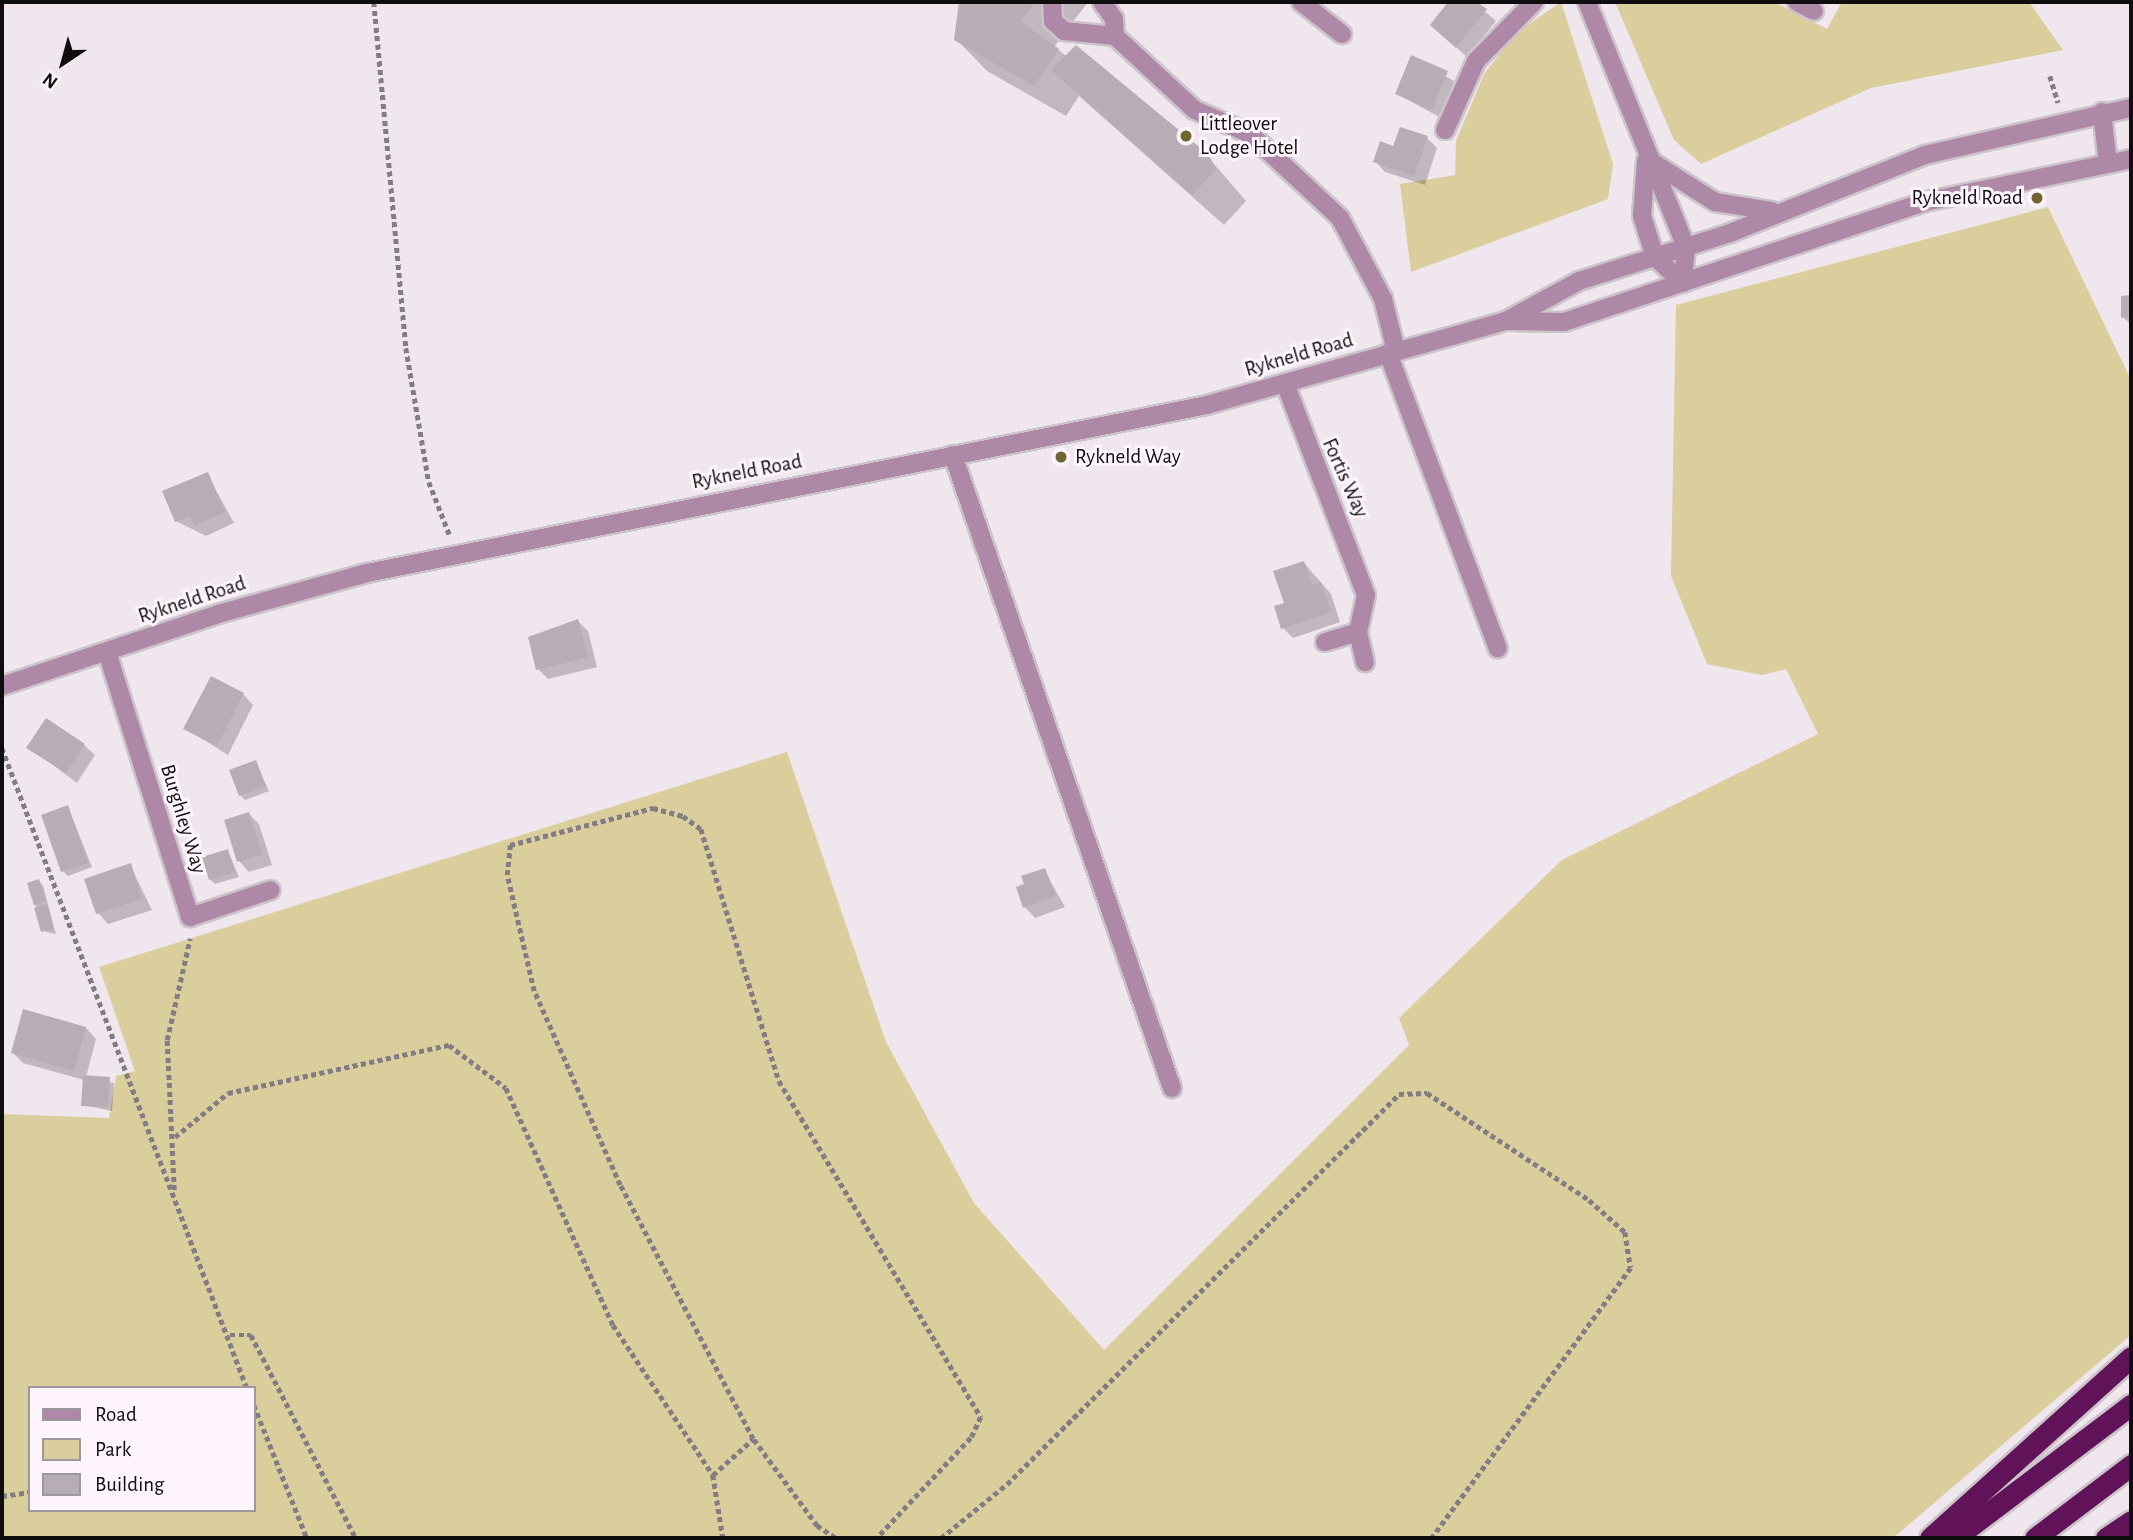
<!DOCTYPE html>
<html>
<head>
<meta charset="utf-8">
<style>
  body { margin:0 }
  #map { position:relative; width:2133px; height:1540px; overflow:hidden; background:#f0e7ee; font-family:"Alegreya Sans",sans-serif }
  div>[style] { position:absolute }
  .green>* { inset:0; background:#d9ce9c }
  .shadow>* { inset:0; background:#0003 }
  .building>* { inset:0; background:#b6aeb4 }
  .path>* { height:4.5px; margin-top:-2.25px; transform-origin:0; background:repeating-linear-gradient(90deg,#837c82 0 5px,transparent 0 8.5px) }
  .roads { filter:drop-shadow(2px 0 #ccc4ca) drop-shadow(-2px 0 #ccc4ca) drop-shadow(0 2px #ccc4ca) drop-shadow(0 -2px #ccc4ca) }
  .minor>* { height:18px; margin:-9px; padding:0 9px; transform-origin:9px; border-radius:9px; background:#ae89a7 }
  .highway>* { height:21px; margin:-10.5px; padding:0 10.5px; transform-origin:10.5px; border-radius:10.5px; background:#611359 }
  .dots>* { width:19px; height:19px; translate:-50% -50%; box-sizing:border-box; border:4px solid #fdf5fb; border-radius:50% }
  span { translate:-50% -50%; white-space:nowrap; text-align:center; line-height:1.15; -webkit-text-stroke:6px #fdf5fb; paint-order:stroke }
  .poi-label { font-size:21px; color:#100d10 }
  .left { translate:0 -50%; text-align:left }
  .right { translate:-100% -50%; text-align:right }
  .street-label { font-size:21px; color:#100d10 }
  .frame { position:absolute; inset:0; border:4px solid #100d10; pointer-events:none }
  .legend { position:absolute; left:28px; top:1386px; width:228px; height:126px; box-sizing:border-box; background:#fdf5fb; border:2px solid #9e989d; margin:0; padding:9px 12px; list-style:none; font-size:21px; color:#100d10 }
  .legend li { display:flex; align-items:center; gap:14px; height:35px }
  .legend b { width:35px; border:2px solid #9e989d }
  .north { position:absolute; left:28px; top:28px; width:70px; height:70px; -webkit-text-stroke:5px #fdf5fb; paint-order:stroke; rotate:216deg; font-size:19px; font-weight:700; line-height:28px; text-align:center; color:#100d10 }
  .north::after { content:''; display:block; margin:auto; width:24px; height:32px; background:#100d10; clip-path:polygon(50% 0,100% 100%,50% 72%,0 100%) }
</style>
</head>
<body>
<div id="map">
  <div class="green">
    <i style="clip-path:polygon(1561px 2px,1613px 164px,1608px 199px,1411px 272px,1400px 184px,1455px 175px,1456px 141px,1484px 74px,1516px 33px)"></i>
    <i style="clip-path:polygon(1615px 2px,1774px 2px,1827px 29px,1842px 2px,2029px 2px,2063px 50px,1871px 88px,1701px 164px,1674px 140px)"></i>
    <i style="clip-path:polygon(evenodd,2048px 207px,2131px 380px,2131px 1335px,1893px 1538px,2px 1538px,2px 1114px,109px 1118px,116px 1076px,135px 1071px,99px 967px,787px 752px,886px 1042px,974px 1203px,1104px 1350px,1409px 1045px,1399px 1018px,1562px 860px,1818px 734px,1786px 669px,1762px 675px,1707px 664px,1671px 576px,1676px 305px,2048px 207px,30px 1388px,254px 1388px,254px 1510px,30px 1510px,30px 1388px)"></i>
  </div>
  <div class="shadow">
    <i style="clip-path:polygon(961px 2px,1088px 2px,1054px 47px,1208px 157px,1246px 201px,1224px 225px,1079px 96px,1066px 116px,987px 71px,956px 39px)"></i>
    <i style="clip-path:polygon(1450px 2px,1474px 2px,1496px 21px,1467px 57px,1432px 25px)"></i>
    <i style="clip-path:polygon(1412px 58px,1458px 83px,1443px 119px,1397px 94px)"></i>
    <i style="clip-path:polygon(1427px 138px,1437px 148px,1425px 185px,1385px 172px,1375px 161px)"></i>
    <i style="clip-path:polygon(2122px 297px,2131px 297px,2131px 325px,2123px 317px)"></i>
    <i style="clip-path:polygon(207px 474px,234px 523px,206px 536px,176px 521px)"></i>
    <i style="clip-path:polygon(1304px 563px,1331px 594px,1340px 622px,1293px 638px,1283px 628px)"></i>
    <i style="clip-path:polygon(578px 621px,588px 631px,597px 667px,548px 679px,538px 669px)"></i>
    <i style="clip-path:polygon(243px 694px,253px 705px,228px 755px,185px 728px)"></i>
    <i style="clip-path:polygon(84px 745px,95px 755px,77px 783px,29px 747px)"></i>
    <i style="clip-path:polygon(255px 762px,269px 791px,245px 800px,240px 795px)"></i>
    <i style="clip-path:polygon(68px 807px,92px 867px,68px 876px,63px 871px)"></i>
    <i style="clip-path:polygon(249px 814px,259px 824px,272px 865px,249px 872px,239px 861px)"></i>
    <i style="clip-path:polygon(228px 851px,239px 877px,215px 884px,210px 879px)"></i>
    <i style="clip-path:polygon(130px 865px,152px 910px,108px 924px,98px 913px)"></i>
    <i style="clip-path:polygon(1044px 870px,1065px 907px,1035px 918px,1025px 907px)"></i>
    <i style="clip-path:polygon(39px 881px,43px 886px,56px 934px,42px 931px,35px 904px)"></i>
    <i style="clip-path:polygon(86px 1028px,96px 1039px,86px 1077px,114px 1083px,112px 1111px,83px 1105px,84px 1080px,23px 1063px,13px 1053px)"></i>
  </div>
  <div class="building">
    <i style="clip-path:polygon(959px 2px,1036px 2px,1020px 21px,1059px 49px,1034px 86px,954px 40px)"></i>
    <i style="clip-path:polygon(1448px 2px,1477px 2px,1487px 9px,1456px 48px,1430px 25px)"></i>
    <i style="clip-path:polygon(1076px 45px,1209px 155px,1216px 169px,1192px 195px,1051px 70px)"></i>
    <i style="clip-path:polygon(1411px 55px,1448px 71px,1432px 110px,1395px 94px)"></i>
    <i style="clip-path:polygon(1400px 127px,1428px 136px,1414px 176px,1373px 162px,1380px 141px,1393px 146px)"></i>
    <i style="clip-path:polygon(2131px 295px,2131px 317px,2121px 318px,2121px 296px)"></i>
    <i style="clip-path:polygon(208px 472px,225px 512px,194px 526px,190px 516px,175px 522px,162px 491px)"></i>
    <i style="clip-path:polygon(1304px 561px,1312px 585px,1321px 582px,1331px 612px,1281px 629px,1274px 606px,1284px 603px,1273px 571px)"></i>
    <i style="clip-path:polygon(578px 619px,588px 657px,536px 670px,528px 637px)"></i>
    <i style="clip-path:polygon(211px 676px,244px 693px,217px 746px,183px 729px)"></i>
    <i style="clip-path:polygon(46px 718px,85px 744px,66px 773px,26px 748px)"></i>
    <i style="clip-path:polygon(256px 760px,266px 786px,239px 796px,229px 770px)"></i>
    <i style="clip-path:polygon(68px 805px,88px 863px,61px 872px,41px 815px)"></i>
    <i style="clip-path:polygon(249px 812px,262px 854px,237px 862px,224px 820px)"></i>
    <i style="clip-path:polygon(228px 849px,235px 872px,209px 880px,202px 857px)"></i>
    <i style="clip-path:polygon(131px 863px,142px 899px,96px 914px,84px 879px)"></i>
    <i style="clip-path:polygon(1045px 868px,1056px 896px,1023px 908px,1016px 887px,1024px 884px,1021px 876px)"></i>
    <i style="clip-path:polygon(39px 879px,46px 901px,34px 905px,27px 883px)"></i>
    <i style="clip-path:polygon(47px 904px,53px 929px,41px 932px,34px 908px)"></i>
    <i style="clip-path:polygon(23px 1009px,86px 1027px,74px 1071px,11px 1053px)"></i>
    <i style="clip-path:polygon(83px 1075px,110px 1077px,108px 1107px,81px 1106px)"></i>
  </div>
  <div class="path">
    <i style="left:374px;top:2px;width:347px;rotate:84.7deg"></i>
    <i style="left:406px;top:348px;width:136px;rotate:80.3deg"></i>
    <i style="left:429px;top:482px;width:58px;rotate:68.7deg"></i>
    <i style="left:2050px;top:76px;width:28px;rotate:73deg"></i>
    <i style="left:2px;top:748px;width:685px;rotate:69.05deg"></i>
    <i style="left:175px;top:1137px;width:69px;rotate:-39.7deg"></i>
    <i style="left:228px;top:1093px;width:226px;rotate:-12.3deg"></i>
    <i style="left:449px;top:1045px;width:71px;rotate:37deg"></i>
    <i style="left:506px;top:1088px;width:260px;rotate:65.7deg"></i>
    <i style="left:613px;top:1325px;width:180px;rotate:56.3deg"></i>
    <i style="left:713px;top:1475px;width:64px;rotate:81deg"></i>
    <i style="left:174px;top:1190px;width:150px;rotate:-92.7deg"></i>
    <i style="left:167px;top:1040px;width:104px;rotate:-77.2deg"></i>
    <i style="left:230px;top:1335px;width:21px"></i>
    <i style="left:251px;top:1335px;width:229px;rotate:62.7deg"></i>
    <i style="left:254px;top:1405px;width:143px;rotate:68.3deg"></i>
    <i style="left:713px;top:1475px;width:54px;rotate:-42deg"></i>
    <i style="left:2px;top:1496px;width:28px;rotate:-8deg"></i>
    <i style="left:835px;top:1538px;width:22px;rotate:-146deg"></i>
    <i style="left:817px;top:1526px;width:108px;rotate:-126.3deg"></i>
    <i style="left:753px;top:1439px;width:287px;rotate:-117.6deg"></i>
    <i style="left:620px;top:1185px;width:212px;rotate:-113.9deg"></i>
    <i style="left:534px;top:991px;width:119px;rotate:-103.1deg"></i>
    <i style="left:507px;top:875px;width:30px;rotate:-84deg"></i>
    <i style="left:510px;top:845px;width:148px;rotate:-14.5deg"></i>
    <i style="left:653px;top:808px;width:31px;rotate:15deg"></i>
    <i style="left:683px;top:816px;width:22px;rotate:36deg"></i>
    <i style="left:701px;top:829px;width:264px;rotate:72.8deg"></i>
    <i style="left:779px;top:1081px;width:392px;rotate:59deg"></i>
    <i style="left:981px;top:1417px;width:23px;rotate:115deg"></i>
    <i style="left:971px;top:1438px;width:137px;rotate:133.2deg"></i>
    <i style="left:941px;top:1538px;width:85px;rotate:-39.3deg"></i>
    <i style="left:1007px;top:1484px;width:553px;rotate:-44.85deg"></i>
    <i style="left:1399px;top:1094px;width:28px;rotate:-2deg"></i>
    <i style="left:1427px;top:1093px;width:194px;rotate:33.4deg"></i>
    <i style="left:1589px;top:1200px;width:48px;rotate:41.6deg"></i>
    <i style="left:1625px;top:1232px;width:36px;rotate:81deg"></i>
    <i style="left:1631px;top:1268px;width:335px;rotate:126.4deg"></i>
  </div>
  <div class="roads">
    <div class="minor">
      <i style="left:1052px;top:2px;width:19px;rotate:87deg"></i>
      <i style="left:1053px;top:21px;width:15px;rotate:42deg"></i>
      <i style="left:1064px;top:31px;width:51px;rotate:5.6deg"></i>
      <i style="left:1115px;top:36px;width:109px;rotate:42.8deg"></i>
      <i style="left:1195px;top:110px;width:60px;rotate:23.6deg"></i>
      <i style="left:1250px;top:134px;width:123px;rotate:43deg"></i>
      <i style="left:1340px;top:218px;width:92px;rotate:62deg"></i>
      <i style="left:1383px;top:299px;width:54px;rotate:76deg"></i>
      <i style="left:1102px;top:2px;width:21px;rotate:55deg"></i>
      <i style="left:1114px;top:19px;width:17px;rotate:87deg"></i>
      <i style="left:1301px;top:2px;width:52px;rotate:38deg"></i>
      <i style="left:1587px;top:2px;width:264px;rotate:68deg"></i>
      <i style="left:1686px;top:247px;width:36px;rotate:95deg"></i>
      <i style="left:1797px;top:2px;width:19px;rotate:28deg"></i>
      <i style="left:2102px;top:112px;width:51px;rotate:83.3deg"></i>
      <i style="left:1445px;top:130px;width:76px;rotate:-65.8deg"></i>
      <i style="left:1476px;top:61px;width:83px;rotate:-45.5deg"></i>
      <i style="left:1649px;top:160px;width:78px;rotate:32.5deg"></i>
      <i style="left:1715px;top:202px;width:58px;rotate:9deg"></i>
      <i style="left:1646px;top:161px;width:55px;rotate:94.2deg"></i>
      <i style="left:1642px;top:216px;width:43px;rotate:72.4deg"></i>
      <i style="left:1655px;top:257px;width:38px;rotate:43deg"></i>
      <i style="left:1509px;top:321px;width:55px;rotate:1deg"></i>
      <i style="left:1564px;top:322px;width:379px;rotate:-18.4deg"></i>
      <i style="left:1924px;top:202px;width:211px;rotate:-11.7deg"></i>
      <i style="left:1388px;top:353px;width:315px;rotate:69.6deg"></i>
      <i style="left:1285px;top:383px;width:227px;rotate:69.1deg"></i>
      <i style="left:1366px;top:595px;width:38px;rotate:102deg"></i>
      <i style="left:953px;top:455px;width:670px;rotate:70.92deg"></i>
      <i style="left:1325px;top:642px;width:34px;rotate:-17deg"></i>
      <i style="left:1358px;top:632px;width:31px;rotate:77deg"></i>
      <i style="left:107px;top:652px;width:278px;rotate:72.6deg"></i>
      <i style="left:190px;top:917px;width:85px;rotate:-18.4deg"></i>
      <i style="left:2px;top:686px;width:228px;rotate:-18.4deg"></i>
      <i style="left:218px;top:614px;width:155px;rotate:-15.4deg"></i>
      <i style="left:367px;top:573px;width:857px;rotate:-11.31deg"></i>
      <i style="left:1207px;top:405px;width:311px;rotate:-15.7deg"></i>
      <i style="left:1506px;top:321px;width:83px;rotate:-28.7deg"></i>
      <i style="left:1579px;top:281px;width:158px;rotate:-17.6deg"></i>
      <i style="left:1730px;top:233px;width:210px;rotate:-21.8deg"></i>
      <i style="left:1925px;top:155px;width:211px;rotate:-12.9deg"></i>
    </div>
    <div class="highway">
      <i style="left:1930px;top:1538px;width:270px;rotate:-42deg"></i>
      <i style="left:1955px;top:1538px;width:221px;rotate:-37.1deg"></i>
      <i style="left:2035px;top:1538px;width:121px;rotate:-37.2deg"></i>
      <i style="left:2106px;top:1538px;width:30px;rotate:-34deg"></i>
    </div>
  </div>
  <div class="dots">
    <i style="left:1186px;top:136px;background:#706431"></i>
    <i style="left:2037px;top:198px;background:#706431"></i>
    <i style="left:1061px;top:457px;background:#706431"></i>
  </div>
  <div class="poi-label">
    <span class="left" style="left:1200px;top:136px">Littleover<br>Lodge Hotel</span>
    <span class="right" style="left:2023px;top:198px">Rykneld Road</span>
    <span class="left" style="left:1075px;top:457px">Rykneld Way</span>
  </div>
  <div class="street-label">
    <span style="left:1299px;top:355px;rotate:-16deg">Rykneld Road</span>
    <span style="left:747px;top:472px;rotate:-11deg">Rykneld Road</span>
    <span style="left:1345px;top:478px;rotate:66deg">Fortis Way</span>
    <span style="left:192px;top:600px;rotate:-18deg">Rykneld Road</span>
    <span style="left:183px;top:819px;rotate:73deg">Burghley Way</span>
  </div>
  <div class="frame"></div>
  <ul class="legend">
  <li><b style="height:9px;background:#ae89a7"></b>Road</li>
  <li><b style="height:19px;background:#d9ce9c"></b>Park</li>
  <li><b style="height:19px;background:#b6aeb4"></b>Building</li>
  </ul>
  <div class="north">N</div>
</div>
</body>
</html>
